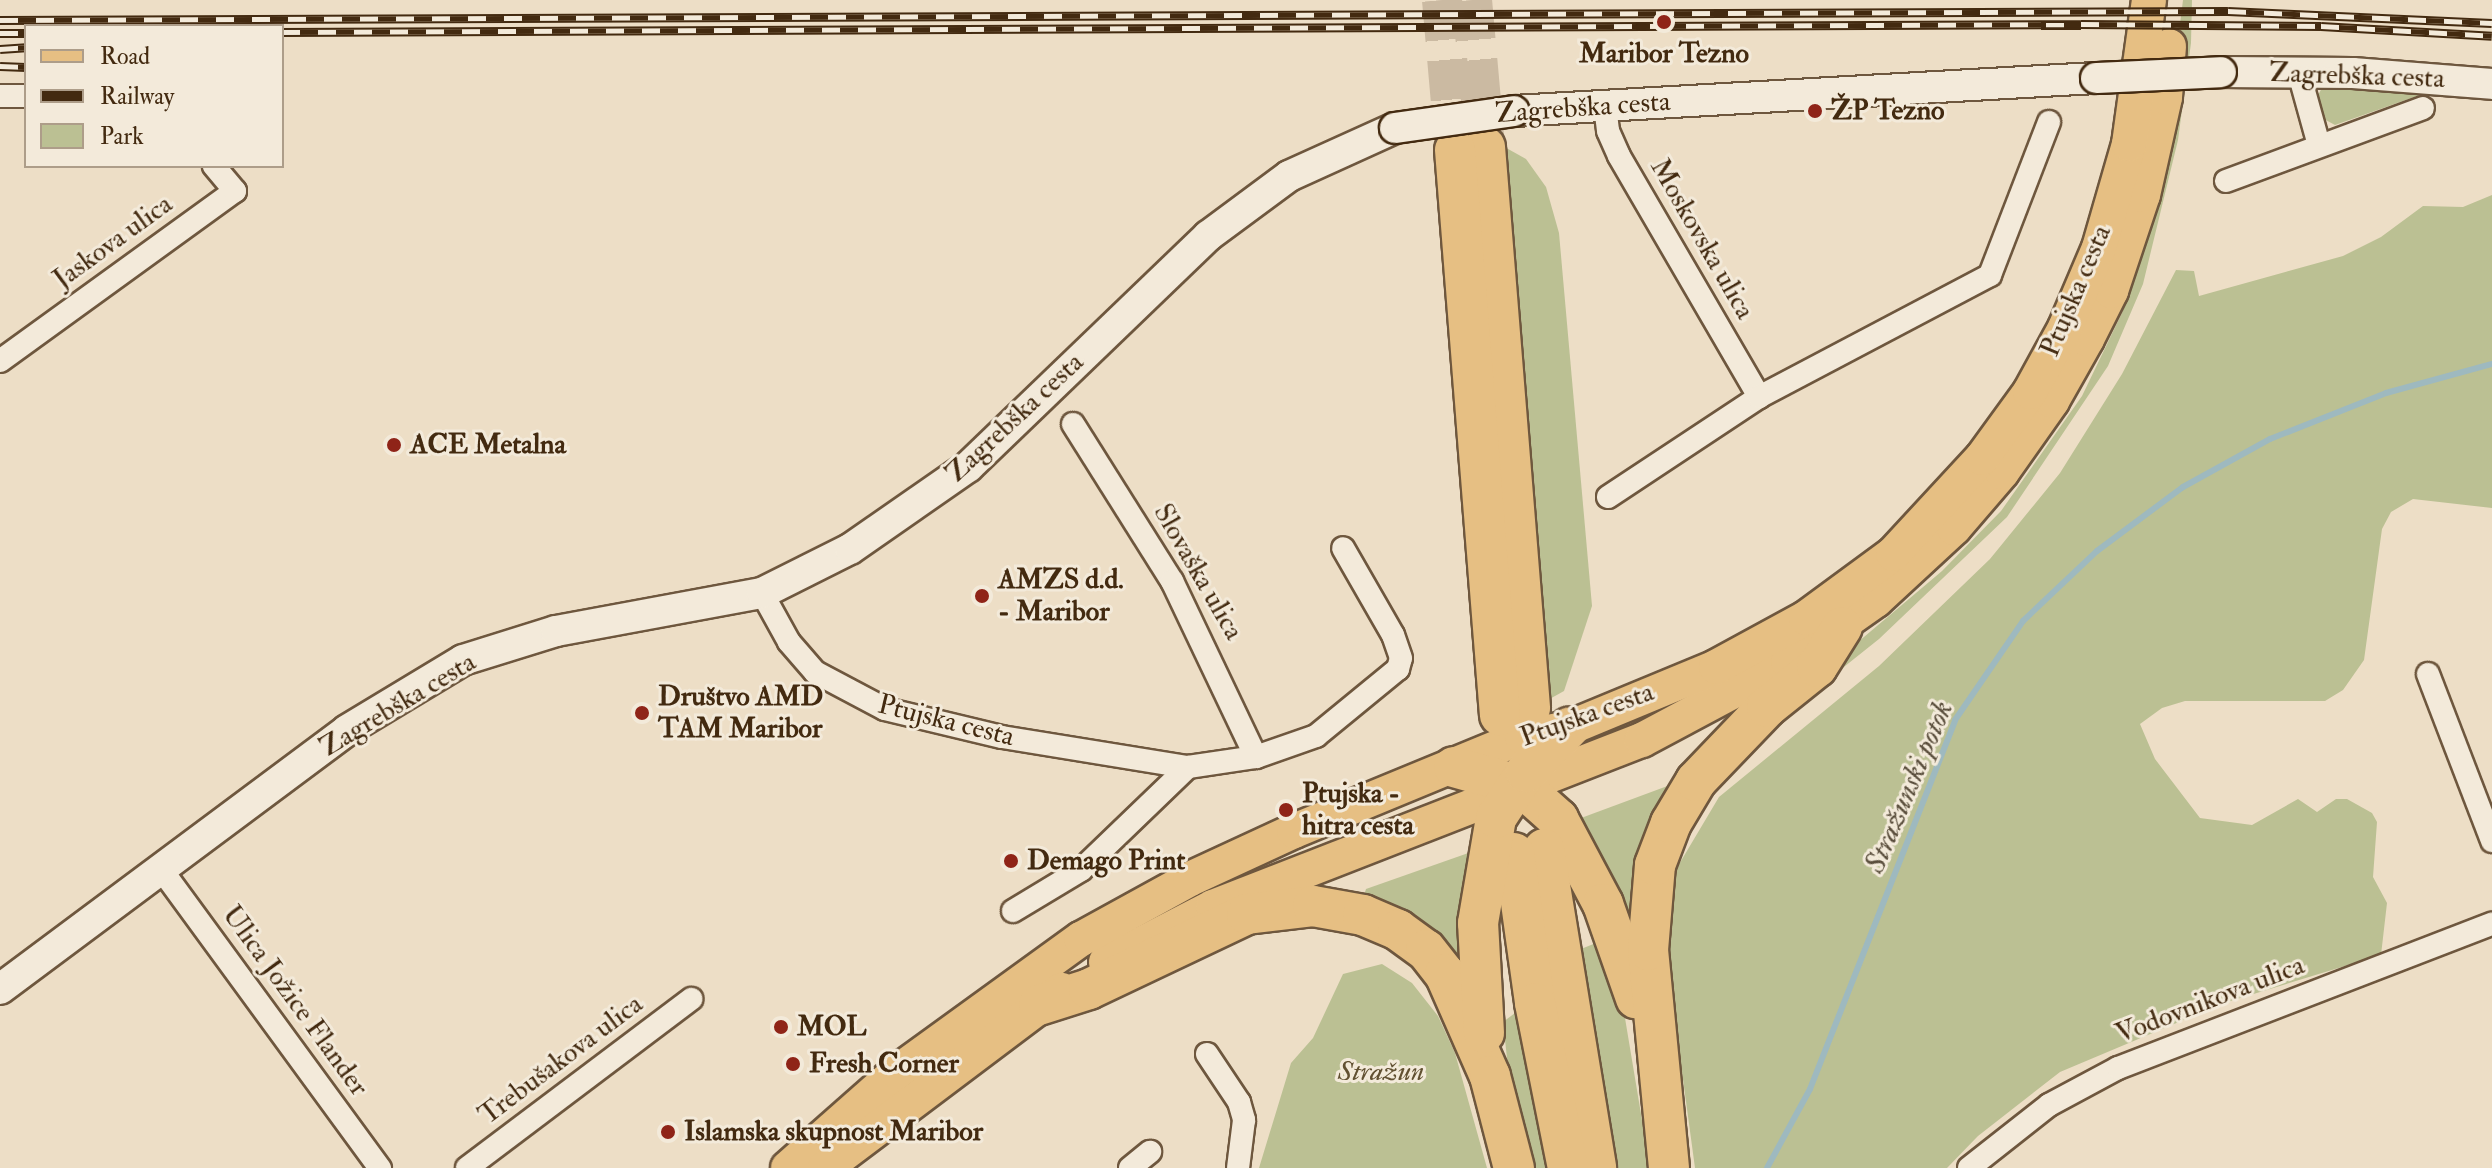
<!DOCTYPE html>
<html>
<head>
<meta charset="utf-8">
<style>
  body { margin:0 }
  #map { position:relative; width:2492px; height:1168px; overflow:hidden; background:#eddec6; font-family:"IM FELL Double Pica",serif }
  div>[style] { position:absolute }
  .green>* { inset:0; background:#bbc093 }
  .stream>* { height:6px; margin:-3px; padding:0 3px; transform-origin:3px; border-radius:3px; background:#9eb9bf }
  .highway-tunnel>* { height:40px; margin-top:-20px; transform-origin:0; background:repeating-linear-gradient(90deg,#cbbaa2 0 40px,transparent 0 60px) }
  .roads { filter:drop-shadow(2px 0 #6e573e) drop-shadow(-2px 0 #6e573e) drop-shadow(0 2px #6e573e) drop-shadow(0 -2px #6e573e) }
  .street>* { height:22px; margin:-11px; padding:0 11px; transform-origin:11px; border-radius:11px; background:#f3eada }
  .secondary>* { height:30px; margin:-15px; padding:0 15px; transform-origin:15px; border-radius:15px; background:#f3eada }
  .primary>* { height:34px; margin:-17px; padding:0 17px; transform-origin:17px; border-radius:17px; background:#e6bf83 }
  .highway>* { height:40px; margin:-20px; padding:0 20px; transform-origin:20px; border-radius:20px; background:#e6bf83 }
  .rail>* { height:9px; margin-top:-4.5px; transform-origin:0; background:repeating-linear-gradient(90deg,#f3eada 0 18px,#432a10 0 36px); box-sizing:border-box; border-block:2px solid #432a10 }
  .bridges { filter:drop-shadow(2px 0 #432a10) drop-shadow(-2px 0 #432a10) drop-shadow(0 2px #432a10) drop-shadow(0 -2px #432a10) }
  .secondary-bridge>* { height:30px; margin:-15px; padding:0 15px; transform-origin:15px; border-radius:15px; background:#f3eada }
  .dots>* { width:22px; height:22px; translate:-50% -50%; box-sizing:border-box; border:4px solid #f3eada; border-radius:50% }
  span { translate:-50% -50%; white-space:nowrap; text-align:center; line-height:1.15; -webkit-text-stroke:6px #f3eada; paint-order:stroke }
  .poi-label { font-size:28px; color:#432a10; font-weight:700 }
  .left { translate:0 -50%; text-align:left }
  .street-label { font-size:28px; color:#432a10 }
  .park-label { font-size:28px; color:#615031; font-style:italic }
  .water-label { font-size:30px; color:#5a4e3c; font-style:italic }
  .legend { position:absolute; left:24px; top:24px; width:260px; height:144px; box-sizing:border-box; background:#f3eada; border:2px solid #ad9d89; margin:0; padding:10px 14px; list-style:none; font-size:24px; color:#432a10 }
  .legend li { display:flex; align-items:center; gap:16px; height:40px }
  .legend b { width:40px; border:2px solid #ad9d89 }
</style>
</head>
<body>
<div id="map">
  <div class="green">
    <i style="clip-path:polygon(2183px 0,2192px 0,2191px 43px,2178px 140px,2143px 284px,2108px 366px,2007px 517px,1879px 639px,1800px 702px,1793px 697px,1942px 571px,2001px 511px,2082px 396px,2122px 313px,2137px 268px,2162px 168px)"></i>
    <i style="clip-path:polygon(2322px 88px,2415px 92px,2420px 95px,2335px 125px,2322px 118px,2317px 97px)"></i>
    <i style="clip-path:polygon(1501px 145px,1526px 159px,1546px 187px,1559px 233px,1592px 606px,1564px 691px,1537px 706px)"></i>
    <i style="clip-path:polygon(2492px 195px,2492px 508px,2413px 499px,2391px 512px,2382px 529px,2364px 660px,2343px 690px,2325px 701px,2185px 701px,2162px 708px,2140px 724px,2155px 759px,2200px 818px,2252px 825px,2298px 799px,2317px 812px,2336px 799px,2347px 799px,2372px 813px,2377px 822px,2373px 877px,2387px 903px,2381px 955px,2224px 1003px,2060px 1072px,1978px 1136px,1947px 1168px,1695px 1168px,1669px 976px,1669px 913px,1675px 871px,1719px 797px,1879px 666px,1990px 559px,2060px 473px,2122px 374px,2176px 270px,2194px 271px,2199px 296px,2343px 256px,2381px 237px,2423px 206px,2463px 207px)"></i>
    <i style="clip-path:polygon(1689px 778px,1637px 948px,1573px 821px)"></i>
    <i style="clip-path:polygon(1474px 851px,1468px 1001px,1359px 911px,1366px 889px)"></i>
    <i style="clip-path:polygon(1567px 935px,1581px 949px,1601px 941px,1622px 1000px,1650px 1168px,1607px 1168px)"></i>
    <i style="clip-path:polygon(1382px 964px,1412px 983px,1438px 1016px,1455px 1053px,1487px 1168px,1259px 1168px,1291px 1063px,1313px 1038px,1343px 974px)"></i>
    <i style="clip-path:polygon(1523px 1007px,1555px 1168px,1530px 1168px,1513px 1112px,1503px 1022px)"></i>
  </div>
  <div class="stream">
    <i style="left:1767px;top:1168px;width:90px;rotate:-61.4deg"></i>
    <i style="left:1810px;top:1089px;width:396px;rotate:-68.5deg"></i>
    <i style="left:1955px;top:720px;width:120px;rotate:-55.5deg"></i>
    <i style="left:2023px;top:621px;width:102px;rotate:-43.4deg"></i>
    <i style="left:2097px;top:551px;width:107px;rotate:-36.7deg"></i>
    <i style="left:2183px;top:487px;width:99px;rotate:-28.9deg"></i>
    <i style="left:2270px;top:439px;width:125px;rotate:-21.6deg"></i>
    <i style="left:2386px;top:393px;width:110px;rotate:-15.3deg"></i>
  </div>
  <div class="highway-tunnel">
    <i style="left:1442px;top:0;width:151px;rotate:85deg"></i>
    <i style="left:1472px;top:0;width:148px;rotate:84.9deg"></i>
  </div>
  <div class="roads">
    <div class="street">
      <i style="left:2299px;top:73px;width:75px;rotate:74.5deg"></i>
      <i style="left:0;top:96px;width:26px"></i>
      <i style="left:1605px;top:106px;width:25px;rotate:83deg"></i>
      <i style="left:1608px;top:131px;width:27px;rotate:66deg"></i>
      <i style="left:1619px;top:156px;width:279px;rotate:59.8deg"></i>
      <i style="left:2226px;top:181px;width:210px;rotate:-20.3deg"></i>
      <i style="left:0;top:361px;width:290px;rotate:-35.9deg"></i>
      <i style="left:235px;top:191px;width:33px;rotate:-130deg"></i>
      <i style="left:1073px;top:424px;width:186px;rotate:57.8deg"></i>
      <i style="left:1172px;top:581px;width:195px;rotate:64.5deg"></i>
      <i style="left:1608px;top:497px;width:181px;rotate:-33.5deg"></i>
      <i style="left:1759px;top:397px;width:261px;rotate:-27.8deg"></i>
      <i style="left:1990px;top:275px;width:164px;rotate:-68.9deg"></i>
      <i style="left:762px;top:593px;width:56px;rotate:61.1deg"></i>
      <i style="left:789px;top:642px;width:40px;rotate:49deg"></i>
      <i style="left:815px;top:672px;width:79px;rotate:27.9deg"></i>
      <i style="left:885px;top:709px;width:120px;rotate:13.5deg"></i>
      <i style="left:1002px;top:737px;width:188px;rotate:9.2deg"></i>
      <i style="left:1188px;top:767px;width:69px;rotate:-8.4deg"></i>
      <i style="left:1256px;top:757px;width:64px;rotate:-19.3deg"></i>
      <i style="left:1316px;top:736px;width:106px;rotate:-39.3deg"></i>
      <i style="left:1398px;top:669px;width:11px;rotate:-75deg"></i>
      <i style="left:1401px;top:658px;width:24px;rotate:-109deg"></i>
      <i style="left:1393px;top:635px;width:100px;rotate:-119.9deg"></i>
      <i style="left:2428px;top:674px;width:179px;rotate:69deg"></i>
      <i style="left:161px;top:869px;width:371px;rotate:53.8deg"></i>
      <i style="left:1013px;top:911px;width:79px;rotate:-31.1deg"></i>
      <i style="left:1081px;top:870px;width:149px;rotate:-43.9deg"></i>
      <i style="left:1207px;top:1054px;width:58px;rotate:56.3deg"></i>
      <i style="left:1239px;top:1102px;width:19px;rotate:74deg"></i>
      <i style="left:1244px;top:1120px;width:48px;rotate:97.1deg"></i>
      <i style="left:467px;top:1168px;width:281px;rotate:-37deg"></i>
      <i style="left:1130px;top:1168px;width:26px;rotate:-39deg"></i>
      <i style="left:1969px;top:1168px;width:102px;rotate:-38.2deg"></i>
      <i style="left:2049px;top:1105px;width:78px;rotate:-28.2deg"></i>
      <i style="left:2118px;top:1068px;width:401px;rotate:-21.1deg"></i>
    </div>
    <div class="secondary">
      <i style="left:2221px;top:72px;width:132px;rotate:0.4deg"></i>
      <i style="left:2353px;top:73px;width:139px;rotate:4.5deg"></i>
      <i style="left:1514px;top:111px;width:583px;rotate:-3.25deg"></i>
      <i style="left:0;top:989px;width:433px;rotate:-36.7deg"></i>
      <i style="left:347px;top:730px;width:135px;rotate:-31.1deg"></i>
      <i style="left:463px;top:660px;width:97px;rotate:-17.3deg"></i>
      <i style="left:556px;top:631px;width:209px;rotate:-10.5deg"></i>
      <i style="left:762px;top:593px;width:98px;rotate:-26.6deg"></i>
      <i style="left:850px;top:549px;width:144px;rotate:-34.8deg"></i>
      <i style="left:968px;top:467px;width:333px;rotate:-43.9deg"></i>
      <i style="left:1208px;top:236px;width:101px;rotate:-36.5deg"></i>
      <i style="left:1289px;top:176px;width:116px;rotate:-24.4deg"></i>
    </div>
    <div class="primary">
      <i style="left:1106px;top:962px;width:120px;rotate:-27.2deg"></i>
      <i style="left:1213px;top:907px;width:460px;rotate:-21.3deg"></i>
      <i style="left:1642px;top:740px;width:166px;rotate:-28.1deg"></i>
      <i style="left:1788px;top:662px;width:108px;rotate:-35.2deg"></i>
      <i style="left:1876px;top:600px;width:106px;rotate:-42.7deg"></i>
      <i style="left:1954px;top:528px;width:74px;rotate:-49.4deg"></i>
      <i style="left:2002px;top:472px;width:87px;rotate:-54.8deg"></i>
      <i style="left:2052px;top:401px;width:71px;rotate:-60.6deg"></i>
      <i style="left:2087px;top:339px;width:54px;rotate:-63.4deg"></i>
      <i style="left:2111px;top:291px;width:101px;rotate:-71.6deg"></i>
      <i style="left:2143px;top:195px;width:100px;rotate:-77.3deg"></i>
      <i style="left:2165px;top:97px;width:51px;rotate:-85.5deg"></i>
      <i style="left:788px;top:1168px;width:145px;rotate:-41.4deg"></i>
      <i style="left:897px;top:1072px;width:227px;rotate:-35.9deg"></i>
      <i style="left:1081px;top:939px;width:124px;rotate:-28.8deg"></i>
      <i style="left:1190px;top:879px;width:115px;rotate:-24.8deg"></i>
      <i style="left:1294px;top:831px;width:247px;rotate:-22.4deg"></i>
      <i style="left:1522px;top:737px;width:48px;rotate:-10.8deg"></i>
      <i style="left:1569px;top:728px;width:159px;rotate:-22.5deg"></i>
      <i style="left:1716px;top:667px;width:102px;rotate:-28.6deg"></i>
      <i style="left:1806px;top:618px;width:108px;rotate:-36.3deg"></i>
      <i style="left:1893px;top:554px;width:131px;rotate:-47.2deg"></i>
      <i style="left:1982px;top:458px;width:82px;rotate:-54deg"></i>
      <i style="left:2030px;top:392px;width:73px;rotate:-61.3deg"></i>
      <i style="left:2065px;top:328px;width:87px;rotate:-67deg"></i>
      <i style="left:2099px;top:248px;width:108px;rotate:-73.9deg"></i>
      <i style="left:2129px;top:144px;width:145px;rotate:-82.1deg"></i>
      <i style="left:825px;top:1168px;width:296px;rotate:-37deg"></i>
    </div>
    <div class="highway">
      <i style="left:1485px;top:147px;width:563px;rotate:85.41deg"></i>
      <i style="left:1455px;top:150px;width:567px;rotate:85.45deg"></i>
      <i style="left:1454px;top:767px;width:70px;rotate:15.8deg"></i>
      <i style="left:1521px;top:786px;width:50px;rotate:41.7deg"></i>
      <i style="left:1558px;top:819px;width:96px;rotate:62.1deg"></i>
      <i style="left:1603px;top:904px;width:100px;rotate:70.7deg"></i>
      <i style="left:1544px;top:849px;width:323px;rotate:80.7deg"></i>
      <i style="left:1514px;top:853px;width:151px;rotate:82deg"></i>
      <i style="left:1535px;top:1003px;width:168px;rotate:78.7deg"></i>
      <i style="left:1039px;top:1005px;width:52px;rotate:-17.7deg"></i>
      <i style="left:1089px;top:989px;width:175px;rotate:-25.4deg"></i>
      <i style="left:1247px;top:914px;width:66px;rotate:-6.9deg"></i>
      <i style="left:1313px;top:906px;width:51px;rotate:10.2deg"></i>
      <i style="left:1363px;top:915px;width:38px;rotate:23deg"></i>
      <i style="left:1398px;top:930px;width:34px;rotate:36deg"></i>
      <i style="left:1426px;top:950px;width:31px;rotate:52deg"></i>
      <i style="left:1445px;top:974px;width:111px;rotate:66.2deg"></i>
      <i style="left:1490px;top:1076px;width:95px;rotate:75.4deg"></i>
      <i style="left:1484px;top:1033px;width:110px;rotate:-93.1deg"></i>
      <i style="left:1478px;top:923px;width:107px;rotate:-80.3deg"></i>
      <i style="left:1496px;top:818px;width:55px;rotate:-56.9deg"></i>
      <i style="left:1526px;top:772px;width:62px;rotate:-45.7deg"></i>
      <i style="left:1669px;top:1168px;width:219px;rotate:-95.5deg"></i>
      <i style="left:1648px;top:950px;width:85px;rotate:-85.3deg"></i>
      <i style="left:1655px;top:865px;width:45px;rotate:-69.1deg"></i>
      <i style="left:1671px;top:823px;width:49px;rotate:-59.2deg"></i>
      <i style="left:1696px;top:781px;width:103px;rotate:-46.2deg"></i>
      <i style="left:1767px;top:707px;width:64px;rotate:-38.7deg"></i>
      <i style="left:1817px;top:667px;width:47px;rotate:-58deg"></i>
    </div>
  </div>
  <div class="rail">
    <i style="left:0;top:20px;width:2228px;rotate:-0.23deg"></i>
    <i style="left:2228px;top:11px;width:264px;rotate:2.6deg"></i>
    <i style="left:282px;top:32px;width:1799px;rotate:-0.25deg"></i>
    <i style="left:2081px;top:24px;width:240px;rotate:0.5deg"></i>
    <i style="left:2321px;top:26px;width:171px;rotate:3.3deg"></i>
    <i style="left:0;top:33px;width:26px"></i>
    <i style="left:0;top:49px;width:26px;rotate:-4deg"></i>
    <i style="left:0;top:66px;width:26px;rotate:2deg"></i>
  </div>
  <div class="bridges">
    <div class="secondary-bridge">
      <i style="left:2096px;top:78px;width:125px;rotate:-2.7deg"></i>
      <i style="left:1395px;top:128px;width:120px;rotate:-8.1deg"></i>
    </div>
  </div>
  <div class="dots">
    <i style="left:1664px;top:22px;background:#8f2418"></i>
    <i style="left:1815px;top:111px;background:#8f2418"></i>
    <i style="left:394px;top:445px;background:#8f2418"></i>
    <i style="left:982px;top:596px;background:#8f2418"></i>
    <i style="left:642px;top:713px;background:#8f2418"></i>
    <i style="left:1286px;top:810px;background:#8f2418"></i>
    <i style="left:1011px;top:861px;background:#8f2418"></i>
    <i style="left:781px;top:1027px;background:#8f2418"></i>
    <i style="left:793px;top:1064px;background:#8f2418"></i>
    <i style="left:668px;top:1132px;background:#8f2418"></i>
  </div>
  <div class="poi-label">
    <span style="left:1664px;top:54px">Maribor Tezno</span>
    <span class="left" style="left:1831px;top:111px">ŽP Tezno</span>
    <span class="left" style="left:410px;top:445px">ACE Metalna</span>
    <span class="left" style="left:998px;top:596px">AMZS d.d.<br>- Maribor</span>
    <span class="left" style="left:658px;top:713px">Društvo AMD<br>TAM Maribor</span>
    <span class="left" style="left:1302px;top:810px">Ptujska -<br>hitra cesta</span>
    <span class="left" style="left:1027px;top:861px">Demago Print</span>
    <span class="left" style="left:797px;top:1027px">MOL</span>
    <span class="left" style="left:809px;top:1064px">Fresh Corner</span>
    <span class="left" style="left:684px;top:1132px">Islamska skupnost Maribor</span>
  </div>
  <div class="street-label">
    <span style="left:2357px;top:76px;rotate:2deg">Zagrebška cesta</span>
    <span style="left:1583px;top:108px;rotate:-4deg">Zagrebška cesta</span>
    <span style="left:1702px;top:239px;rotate:60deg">Moskovska ulica</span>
    <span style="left:113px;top:242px;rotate:-36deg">Jaskova ulica</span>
    <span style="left:2076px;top:291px;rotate:-67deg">Ptujska cesta</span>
    <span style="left:1015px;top:418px;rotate:-43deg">Zagrebška cesta</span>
    <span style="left:1198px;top:572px;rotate:60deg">Slovaška ulica</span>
    <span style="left:398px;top:705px;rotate:-31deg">Zagrebška cesta</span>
    <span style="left:1587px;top:715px;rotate:-20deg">Ptujska cesta</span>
    <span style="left:946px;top:721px;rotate:14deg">Ptujska cesta</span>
    <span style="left:2210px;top:1000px;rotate:-21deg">Vodovnikova ulica</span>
    <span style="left:295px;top:1001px;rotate:54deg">Ulica Jožice Flander</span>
    <span style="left:561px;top:1060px;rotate:-37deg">Trebušakova ulica</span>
  </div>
  <div class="park-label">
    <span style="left:1381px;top:1072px">Stražun</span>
  </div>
  <div class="water-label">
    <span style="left:1909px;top:787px;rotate:-67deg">Stražunski potok</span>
  </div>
  <ul class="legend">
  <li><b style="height:10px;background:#e6bf83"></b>Road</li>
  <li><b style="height:10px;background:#432a10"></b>Railway</li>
  <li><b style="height:22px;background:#bbc093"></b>Park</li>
  </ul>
</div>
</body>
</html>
